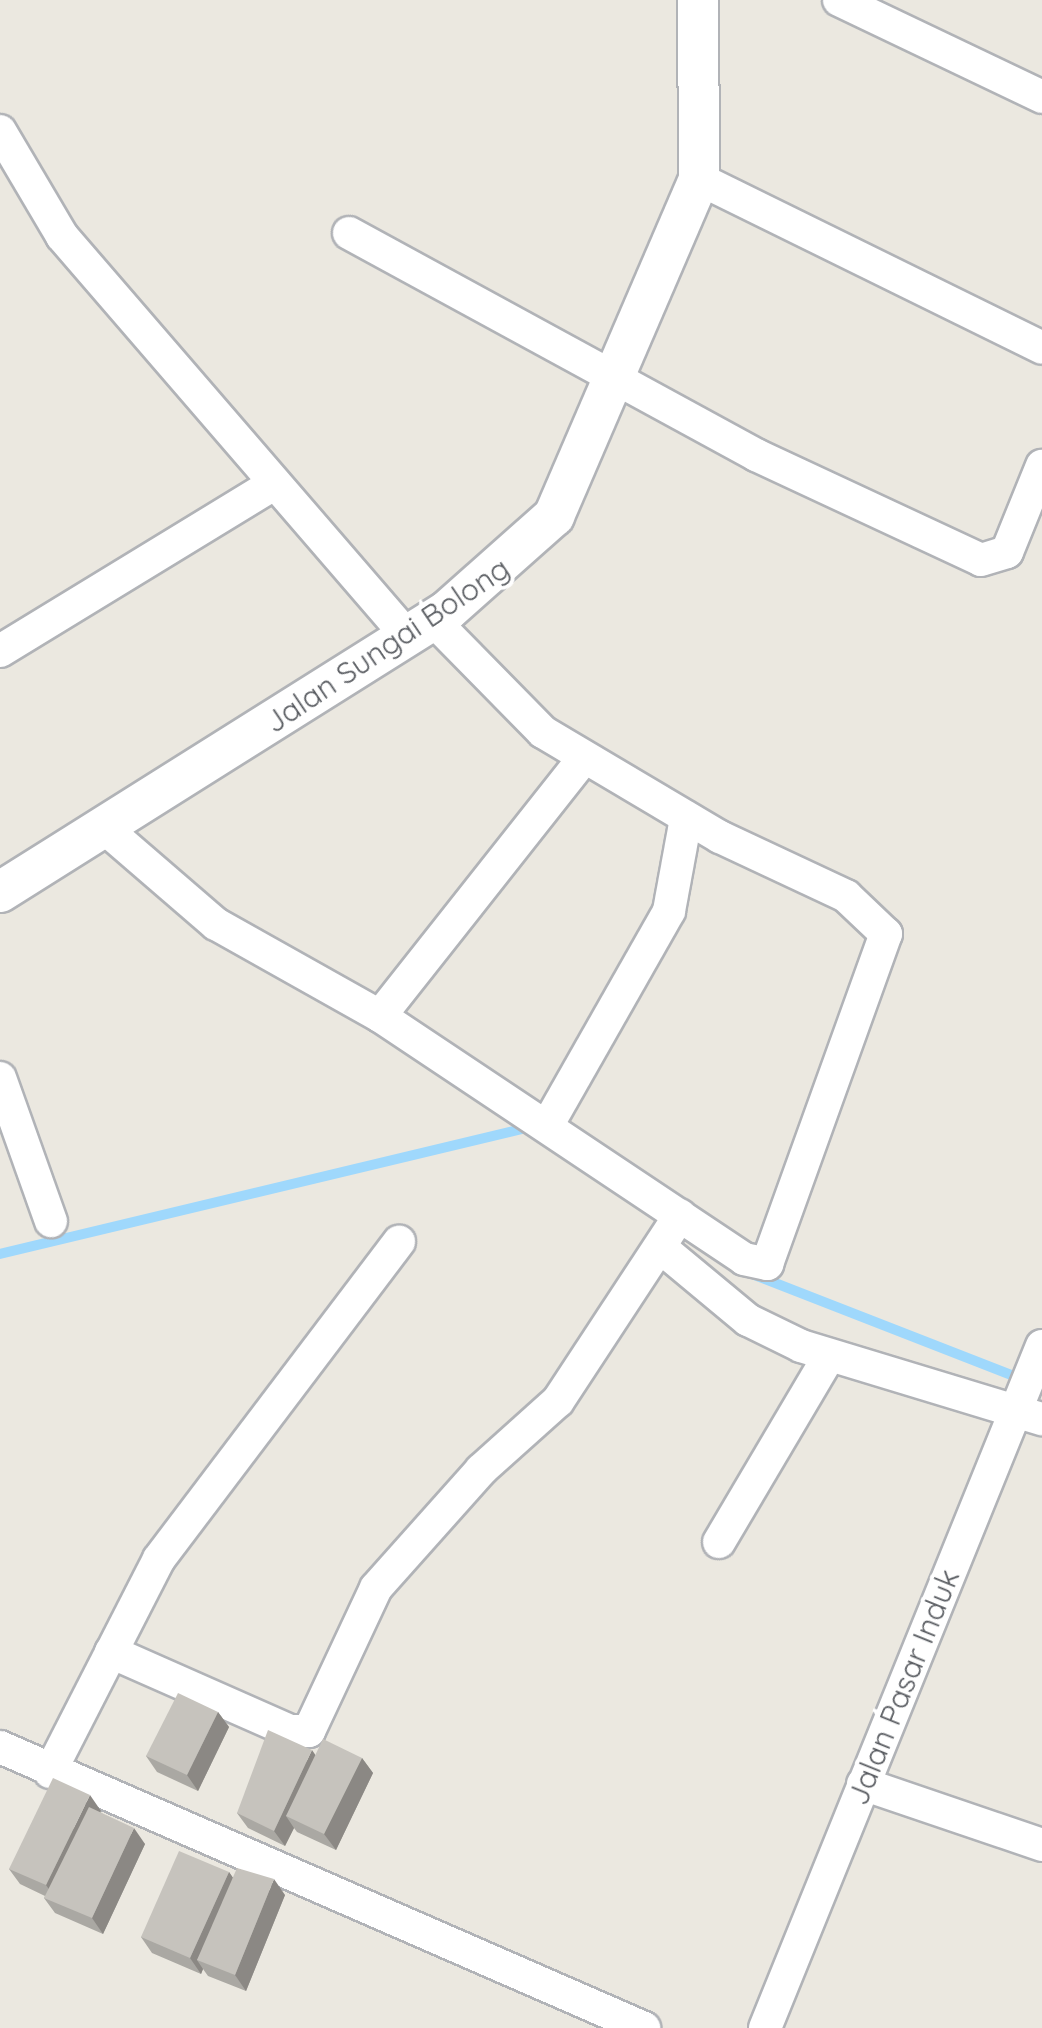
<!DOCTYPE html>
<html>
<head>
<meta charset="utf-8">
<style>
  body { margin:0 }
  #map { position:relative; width:1042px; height:2028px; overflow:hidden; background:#ebe8e0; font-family:Quicksand,sans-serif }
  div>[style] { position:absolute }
  .stream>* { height:10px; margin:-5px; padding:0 5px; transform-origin:5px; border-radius:5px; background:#9fd8fc }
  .roads { filter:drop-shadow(2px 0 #b1b3b7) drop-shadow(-2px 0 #b1b3b7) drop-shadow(0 2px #b1b3b7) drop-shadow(0 -2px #b1b3b7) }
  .minor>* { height:32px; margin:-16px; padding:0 16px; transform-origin:16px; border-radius:16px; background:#fff }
  .tertiary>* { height:40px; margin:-20px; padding:0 20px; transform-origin:20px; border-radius:20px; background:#fff }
  .wall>* { inset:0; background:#aaa8a3 }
  .shaded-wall>* { inset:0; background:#8b8884 }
  .building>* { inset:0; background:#c6c3bd }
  span { translate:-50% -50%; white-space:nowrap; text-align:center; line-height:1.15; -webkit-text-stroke:8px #fff; paint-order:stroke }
  .street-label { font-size:30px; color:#595c61 }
</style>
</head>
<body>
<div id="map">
  <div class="stream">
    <i style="left:0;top:1254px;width:537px;rotate:-13.47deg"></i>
    <i style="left:752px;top:1274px;width:292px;rotate:21.3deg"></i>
  </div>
  <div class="roads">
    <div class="minor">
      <i style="left:839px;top:0;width:225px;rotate:25.5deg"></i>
      <i style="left:0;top:131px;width:122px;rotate:59.4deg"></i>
      <i style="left:62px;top:236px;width:530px;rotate:49.21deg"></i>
      <i style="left:699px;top:179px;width:382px;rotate:26.2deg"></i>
      <i style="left:349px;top:233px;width:464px;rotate:28.6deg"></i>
      <i style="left:756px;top:455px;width:248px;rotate:25deg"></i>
      <i style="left:981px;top:560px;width:27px;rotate:-17deg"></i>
      <i style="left:1007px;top:552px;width:93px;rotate:-67.9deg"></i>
      <i style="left:0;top:651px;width:322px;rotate:-31.4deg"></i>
      <i style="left:107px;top:830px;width:144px;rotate:40.8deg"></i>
      <i style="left:216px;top:924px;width:188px;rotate:29.3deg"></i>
      <i style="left:380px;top:1016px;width:438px;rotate:33.7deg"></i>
      <i style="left:744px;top:1259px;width:24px;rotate:12deg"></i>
      <i style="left:767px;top:1264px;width:351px;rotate:-70.2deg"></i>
      <i style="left:886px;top:934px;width:55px;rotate:-136.5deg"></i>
      <i style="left:846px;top:896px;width:139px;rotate:-154.9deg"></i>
      <i style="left:720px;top:837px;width:206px;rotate:-149.3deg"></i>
      <i style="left:543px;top:732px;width:157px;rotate:-134.5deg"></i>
      <i style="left:380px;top:1016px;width:329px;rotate:-51.7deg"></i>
      <i style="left:0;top:1078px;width:152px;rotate:70.4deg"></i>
      <i style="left:547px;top:1126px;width:247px;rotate:-60.4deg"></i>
      <i style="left:669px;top:911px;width:95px;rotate:-79.6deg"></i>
      <i style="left:660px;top:1247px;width:114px;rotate:39.7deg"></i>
      <i style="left:748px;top:1320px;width:59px;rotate:26.1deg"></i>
      <i style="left:801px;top:1346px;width:252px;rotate:16.9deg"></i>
      <i style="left:719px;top:1542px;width:216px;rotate:-59.4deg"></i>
      <i style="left:111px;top:1652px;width:196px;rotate:23.8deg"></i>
      <i style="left:290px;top:1731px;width:19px"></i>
      <i style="left:309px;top:1731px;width:158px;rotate:-64.9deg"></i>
      <i style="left:376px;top:1588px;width:158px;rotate:-48.3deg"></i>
      <i style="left:481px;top:1470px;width:103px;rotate:-41.9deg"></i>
      <i style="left:558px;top:1401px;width:222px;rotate:-56.7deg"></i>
      <i style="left:0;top:1747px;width:703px;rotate:23.57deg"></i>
      <i style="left:50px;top:1772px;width:239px;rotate:-62.9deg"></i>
      <i style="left:159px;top:1559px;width:398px;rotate:-52.9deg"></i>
      <i style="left:863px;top:1784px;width:189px;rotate:18.8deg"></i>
      <i style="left:765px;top:2028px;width:736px;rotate:-67.9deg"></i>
    </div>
    <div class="tertiary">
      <i style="left:0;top:892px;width:528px;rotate:-32.15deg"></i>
      <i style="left:447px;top:611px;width:143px;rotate:-41.6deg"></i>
      <i style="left:554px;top:516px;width:367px;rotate:-66.7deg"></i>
      <i style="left:699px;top:179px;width:179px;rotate:-90.3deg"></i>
    </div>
  </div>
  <div class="wall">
    <i style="clip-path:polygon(218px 1712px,229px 1727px,198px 1791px,157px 1772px,146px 1756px)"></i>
    <i style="clip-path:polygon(315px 1755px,362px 1758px,373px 1773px,336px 1850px,297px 1832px,294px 1828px,285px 1846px,248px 1828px,237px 1813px)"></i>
    <i style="clip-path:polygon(101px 1811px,100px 1812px,145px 1844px,103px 1934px,55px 1913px,44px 1898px,45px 1896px,20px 1884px,9px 1869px)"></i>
    <i style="clip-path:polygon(229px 1872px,233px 1878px,285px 1895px,246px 1991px,208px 1976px,203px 1969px,201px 1974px,152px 1953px,141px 1937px)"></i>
  </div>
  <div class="shaded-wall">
    <i style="clip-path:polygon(218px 1712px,229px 1727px,198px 1791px,187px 1775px)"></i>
    <i style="clip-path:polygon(312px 1750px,323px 1766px,286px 1816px,294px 1828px,285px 1846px,274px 1831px)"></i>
    <i style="clip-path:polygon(362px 1758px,373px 1773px,336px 1850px,324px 1834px)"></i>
    <i style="clip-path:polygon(90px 1795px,101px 1811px,57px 1901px,46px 1885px)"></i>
    <i style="clip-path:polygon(134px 1828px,145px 1844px,103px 1934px,92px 1918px)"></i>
    <i style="clip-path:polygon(229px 1872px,240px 1888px,197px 1960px,203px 1969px,201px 1974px,190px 1958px)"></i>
    <i style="clip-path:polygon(274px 1879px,285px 1895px,246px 1991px,235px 1975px)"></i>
  </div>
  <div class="building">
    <i style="clip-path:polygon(178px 1693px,218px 1712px,187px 1775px,146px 1756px)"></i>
    <i style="clip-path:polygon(268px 1730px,312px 1750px,274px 1831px,237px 1813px)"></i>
    <i style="clip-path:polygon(323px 1739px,362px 1758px,324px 1834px,286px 1816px)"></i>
    <i style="clip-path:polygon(53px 1778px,90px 1795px,46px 1885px,9px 1869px)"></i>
    <i style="clip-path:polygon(89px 1807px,134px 1828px,92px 1918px,44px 1898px)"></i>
    <i style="clip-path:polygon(179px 1851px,229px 1872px,190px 1958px,141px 1937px)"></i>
    <i style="clip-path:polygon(237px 1868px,274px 1879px,235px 1975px,197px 1960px)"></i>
  </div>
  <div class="street-label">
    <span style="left:387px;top:645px;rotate:-34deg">Jalan Sungai Bolong</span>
    <span style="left:903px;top:1687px;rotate:-68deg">Jalan Pasar Induk</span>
  </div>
</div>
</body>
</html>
